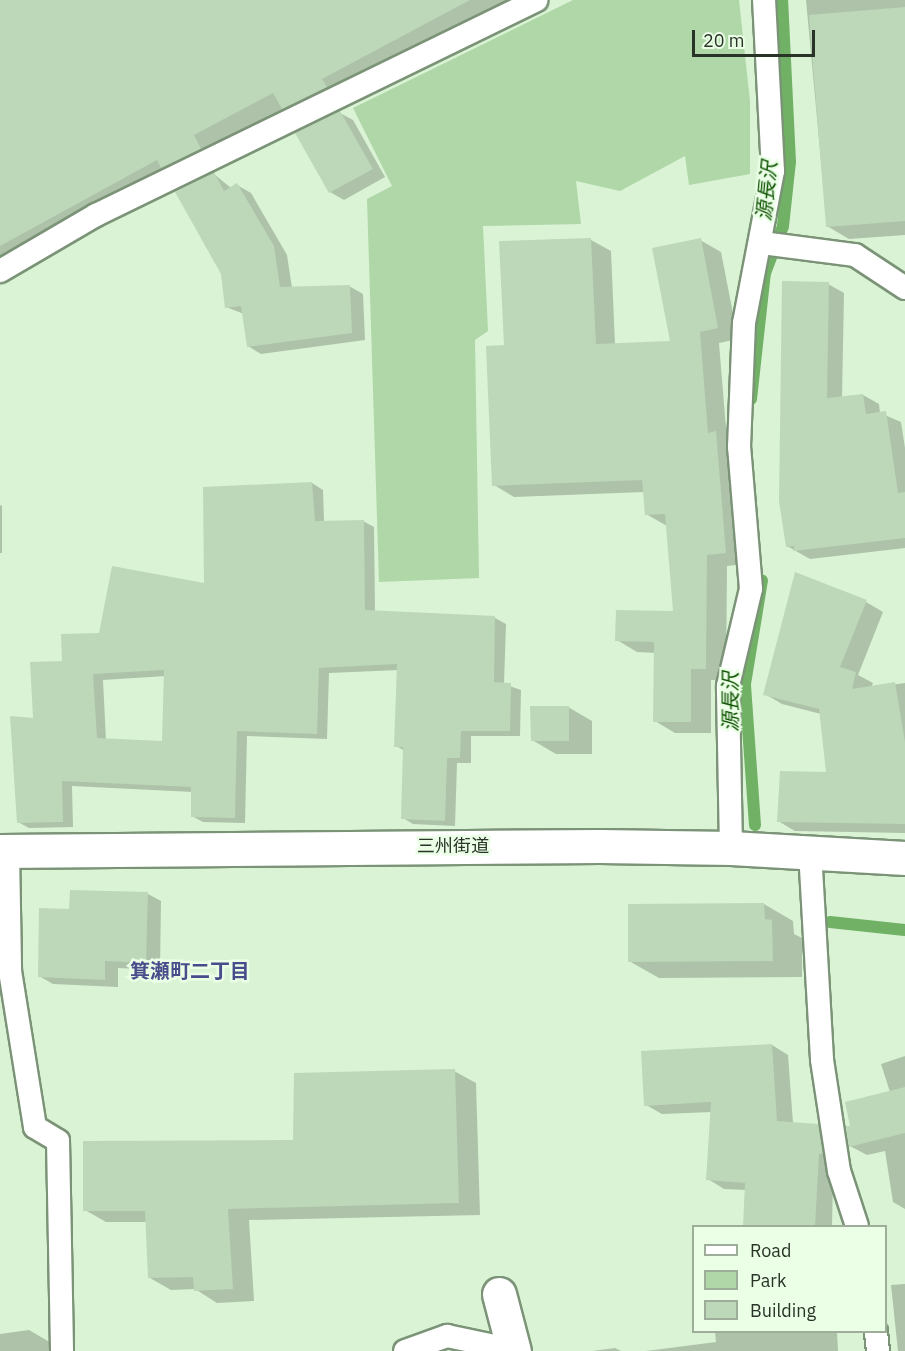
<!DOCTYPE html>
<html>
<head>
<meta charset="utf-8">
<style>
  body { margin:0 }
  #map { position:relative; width:905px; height:1351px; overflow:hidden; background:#d9f3d4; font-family:"IBM Plex Sans","Noto Sans JP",sans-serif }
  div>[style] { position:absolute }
  .green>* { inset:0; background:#afd7a8 }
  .shadow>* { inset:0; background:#0003 }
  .stream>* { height:12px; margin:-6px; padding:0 6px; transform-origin:6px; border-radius:6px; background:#70b165 }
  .building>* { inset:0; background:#bdd7b9 }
  .roads { filter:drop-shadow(2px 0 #7b9377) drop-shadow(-2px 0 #7b9377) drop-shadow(0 2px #7b9377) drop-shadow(0 -2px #7b9377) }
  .service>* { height:22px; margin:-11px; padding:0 11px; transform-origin:11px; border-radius:11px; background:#fff }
  .minor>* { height:33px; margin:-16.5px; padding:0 16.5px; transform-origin:16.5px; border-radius:16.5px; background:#fff }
  .tertiary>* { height:33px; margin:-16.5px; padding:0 16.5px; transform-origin:16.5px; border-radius:16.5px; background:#fff }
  span { translate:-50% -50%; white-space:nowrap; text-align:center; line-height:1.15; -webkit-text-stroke:5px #eaffe6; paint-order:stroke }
  .street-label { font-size:18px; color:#293327 }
  .water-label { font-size:20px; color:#105303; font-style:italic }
  .neighbourhood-label { font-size:20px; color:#494c8a; font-weight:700 }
  .legend { position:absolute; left:692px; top:1225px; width:195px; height:108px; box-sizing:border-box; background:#eaffe6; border:2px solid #9dad9a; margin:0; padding:8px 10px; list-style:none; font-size:18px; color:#293327 }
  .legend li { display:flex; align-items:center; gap:12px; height:30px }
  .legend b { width:30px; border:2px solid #9dad9a }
  .scale { position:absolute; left:692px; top:30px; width:123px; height:27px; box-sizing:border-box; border:3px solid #293327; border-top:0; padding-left:8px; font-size:18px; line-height:21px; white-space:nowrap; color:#293327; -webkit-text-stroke:4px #eaffe6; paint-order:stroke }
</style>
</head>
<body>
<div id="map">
  <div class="green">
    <i style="clip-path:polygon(573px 0,739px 0,750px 101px,750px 174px,689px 185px,685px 156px,620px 191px,576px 181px,581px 224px,483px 226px,488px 331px,475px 340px,479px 578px,379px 582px,367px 199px,392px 186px,353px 108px)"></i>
  </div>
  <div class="shadow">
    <i style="clip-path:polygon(0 0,517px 0,0 271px)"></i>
    <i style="clip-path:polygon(806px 0,905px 0,905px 235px,849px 239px,827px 226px)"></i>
    <i style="clip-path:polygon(340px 113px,353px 120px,385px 177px,344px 200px,330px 192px)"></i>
    <i style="clip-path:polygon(214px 174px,231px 188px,237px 185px,251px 193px,287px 255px,292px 288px,349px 286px,363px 294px,365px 340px,261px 354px,248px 346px,244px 314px,226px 307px)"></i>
    <i style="clip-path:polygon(591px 240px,611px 251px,615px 345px,671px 343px,700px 240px,721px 252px,738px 339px,719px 343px,727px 440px,736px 445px,745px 564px,727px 566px,726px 680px,711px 680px,711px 733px,675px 733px,655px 721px,656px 653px,637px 652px,617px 640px,675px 613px,667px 526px,646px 514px,644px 492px,514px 497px,494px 485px,505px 346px)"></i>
    <i style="clip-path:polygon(828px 284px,844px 293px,842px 398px,863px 395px,879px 404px,880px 413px,901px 422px,905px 448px,905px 548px,810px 559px,787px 546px)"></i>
    <i style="clip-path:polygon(evenodd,312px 483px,323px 490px,324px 522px,363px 521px,374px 527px,375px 612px,495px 618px,506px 624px,504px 684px,521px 690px,520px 736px,471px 736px,471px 763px,457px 763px,455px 826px,413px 824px,403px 818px,405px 751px,396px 746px,399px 670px,329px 673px,327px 739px,247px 736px,245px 823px,203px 822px,192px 816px,193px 792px,72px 786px,73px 827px,29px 828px,18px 822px,35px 719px,64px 662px,100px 634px,205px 585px,312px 483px,166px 676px,164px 743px,106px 740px,103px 680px,166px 676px)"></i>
    <i style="clip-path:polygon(0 505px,2px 506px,2px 553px,0 553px)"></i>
    <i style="clip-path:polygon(866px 602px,883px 612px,858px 675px,873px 683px,871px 688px,905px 683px,905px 833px,795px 831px,778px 821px,828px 774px,821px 714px,782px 704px,765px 694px)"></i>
    <i style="clip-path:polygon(568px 707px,592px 721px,592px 754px,556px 754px,532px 740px)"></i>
    <i style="clip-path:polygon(148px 894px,161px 901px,160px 970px,118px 968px,118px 987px,53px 984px,39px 976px)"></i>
    <i style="clip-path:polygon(764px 904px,793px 921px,794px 934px,802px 938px,802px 977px,659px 978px,629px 961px)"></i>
    <i style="clip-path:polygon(772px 1045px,788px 1055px,793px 1123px,818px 1125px,834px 1135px,832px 1226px,744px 1226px,746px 1190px,724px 1189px,708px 1179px,712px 1112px,662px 1114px,646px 1105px,643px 1052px)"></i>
    <i style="clip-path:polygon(905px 1056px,905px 1209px,893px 1202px,885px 1151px,867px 1155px,850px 1146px,852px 1128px,890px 1092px,881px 1064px)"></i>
    <i style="clip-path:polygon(454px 1071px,476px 1083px,480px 1215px,249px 1220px,254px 1301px,217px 1303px,195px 1289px,171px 1290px,150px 1278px,147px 1222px,106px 1222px,85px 1210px,295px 1142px)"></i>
    <i style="clip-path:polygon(905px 1284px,905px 1351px,898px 1351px,891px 1285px)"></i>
    <i style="clip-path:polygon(29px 1330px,53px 1344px,53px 1351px,0 1351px,0 1334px)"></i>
    <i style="clip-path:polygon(715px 1332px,837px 1332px,838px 1351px,646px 1351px,716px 1342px)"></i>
    <i style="clip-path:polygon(615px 1348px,621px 1351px,592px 1351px)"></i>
  </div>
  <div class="stream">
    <i style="left:751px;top:399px;width:127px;rotate:-83.7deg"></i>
    <i style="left:765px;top:273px;width:50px;rotate:-69deg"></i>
    <i style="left:783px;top:226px;width:64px;rotate:-83.8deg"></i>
    <i style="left:790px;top:162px;width:162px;rotate:-92.8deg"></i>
    <i style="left:755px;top:825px;width:141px;rotate:-94.1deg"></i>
    <i style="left:745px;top:684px;width:105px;rotate:-80.7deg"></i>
    <i style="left:830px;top:922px;width:75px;rotate:6.1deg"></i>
  </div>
  <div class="building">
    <i style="clip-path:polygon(0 0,470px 0,322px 79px,327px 87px,282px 109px,273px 93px,194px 135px,201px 149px,161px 168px,157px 160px,0 246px)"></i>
    <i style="clip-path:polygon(905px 7px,905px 221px,826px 227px,809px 15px)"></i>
    <i style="clip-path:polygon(340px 111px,373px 169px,329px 193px,295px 133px)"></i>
    <i style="clip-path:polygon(214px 172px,224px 191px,237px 183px,274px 246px,280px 287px,350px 285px,352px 333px,247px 347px,241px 306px,225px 308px,221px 274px,175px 192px)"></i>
    <i style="clip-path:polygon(591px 238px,596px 344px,670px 341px,652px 248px,701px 238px,718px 328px,700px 332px,708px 433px,716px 431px,726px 553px,707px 555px,706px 669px,691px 669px,691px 722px,653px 722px,654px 642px,615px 641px,616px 610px,673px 611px,665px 514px,645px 515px,642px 480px,492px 486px,486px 346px,504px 345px,499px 241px)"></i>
    <i style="clip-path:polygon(782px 281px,829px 282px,827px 398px,863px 394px,866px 414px,886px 411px,898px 493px,905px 492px,905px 538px,793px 551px,795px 546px,786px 547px,779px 501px)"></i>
    <i style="clip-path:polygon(evenodd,312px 482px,315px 521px,364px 520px,365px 610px,495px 616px,494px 682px,511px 683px,510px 731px,461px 731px,460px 758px,447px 758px,445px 821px,401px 819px,403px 747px,394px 747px,397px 664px,319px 668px,317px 734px,237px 731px,235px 818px,191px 817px,191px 787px,62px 781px,63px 822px,17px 823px,10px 716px,33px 718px,30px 662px,62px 661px,61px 634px,99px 633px,112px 566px,204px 583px,203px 487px,312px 482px,164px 670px,162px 741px,97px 738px,93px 674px,164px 670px)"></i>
    <i style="clip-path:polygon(795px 572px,867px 600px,840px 667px,856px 672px,852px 689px,895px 682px,905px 742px,905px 824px,777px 822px,780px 771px,826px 772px,819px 709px,763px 695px)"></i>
    <i style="clip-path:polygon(530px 706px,569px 706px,569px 741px,531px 741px)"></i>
    <i style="clip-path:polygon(70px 890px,148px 892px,146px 963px,105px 961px,105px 980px,38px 977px,39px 908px,69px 909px)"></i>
    <i style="clip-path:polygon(764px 903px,765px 919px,772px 920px,773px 961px,628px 962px,628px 904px)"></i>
    <i style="clip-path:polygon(772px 1044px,777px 1121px,818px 1124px,823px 1153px,819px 1154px,815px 1227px,743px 1227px,745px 1183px,706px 1180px,711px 1102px,644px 1106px,641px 1051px)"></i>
    <i style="clip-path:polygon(455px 1069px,459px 1203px,228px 1209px,233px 1289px,194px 1291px,193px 1277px,148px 1278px,145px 1211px,83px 1211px,83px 1141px,293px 1140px,294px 1073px)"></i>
    <i style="clip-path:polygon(905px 1087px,905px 1133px,849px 1147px,846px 1126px,850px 1126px,845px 1102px)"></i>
  </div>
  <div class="roads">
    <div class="service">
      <i style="left:762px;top:243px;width:94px;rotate:7.4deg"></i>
      <i style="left:855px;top:255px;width:60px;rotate:33.4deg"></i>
      <i style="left:0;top:271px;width:111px;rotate:-30.3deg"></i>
      <i style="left:96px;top:215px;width:490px;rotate:-26deg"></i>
      <i style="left:731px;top:848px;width:162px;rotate:-91.1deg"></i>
      <i style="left:728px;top:686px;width:100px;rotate:-76.7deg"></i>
      <i style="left:751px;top:589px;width:143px;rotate:-94.8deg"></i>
      <i style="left:739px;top:447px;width:124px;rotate:-87.7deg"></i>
      <i style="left:744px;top:323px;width:155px;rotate:-79.2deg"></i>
      <i style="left:773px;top:171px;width:171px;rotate:-93deg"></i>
      <i style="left:8px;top:851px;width:120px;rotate:89deg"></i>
      <i style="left:10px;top:971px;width:158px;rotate:80.9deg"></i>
      <i style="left:35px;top:1127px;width:27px;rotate:31deg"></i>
      <i style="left:58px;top:1141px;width:210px;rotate:88.9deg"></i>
      <i style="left:810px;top:851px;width:209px;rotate:86.7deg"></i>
      <i style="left:822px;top:1060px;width:112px;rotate:81.3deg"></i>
      <i style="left:839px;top:1171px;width:58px;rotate:71.9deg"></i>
      <i style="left:876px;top:1332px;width:19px;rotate:84deg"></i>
      <i style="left:405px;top:1351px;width:45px;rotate:-19.7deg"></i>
      <i style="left:447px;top:1336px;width:68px;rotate:11.8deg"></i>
    </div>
    <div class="minor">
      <i style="left:499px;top:1294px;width:59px;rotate:75.3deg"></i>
    </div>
    <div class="tertiary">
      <i style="left:0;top:851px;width:600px;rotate:-0.48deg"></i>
      <i style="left:600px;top:846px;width:131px;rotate:0.9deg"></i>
      <i style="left:731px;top:848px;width:174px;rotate:3.3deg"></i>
    </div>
  </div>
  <div class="street-label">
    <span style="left:453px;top:846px">三州街道</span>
  </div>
  <div class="water-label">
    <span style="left:766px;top:191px;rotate:-84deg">源長沢</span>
    <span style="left:730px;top:702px;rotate:-90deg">源長沢</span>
  </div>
  <div class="neighbourhood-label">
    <span style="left:190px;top:970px">箕瀬町二丁目</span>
  </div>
  <ul class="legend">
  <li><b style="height:8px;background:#fff"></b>Road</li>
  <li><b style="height:16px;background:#afd7a8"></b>Park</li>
  <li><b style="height:16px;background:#bdd7b9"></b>Building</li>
  </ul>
  <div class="scale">20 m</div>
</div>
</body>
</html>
